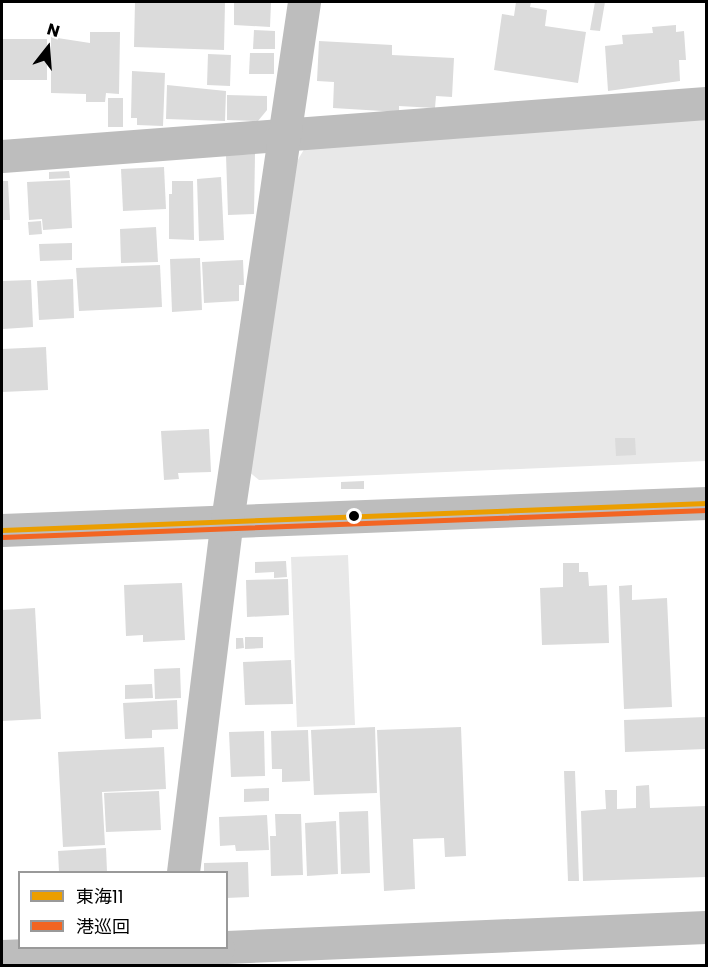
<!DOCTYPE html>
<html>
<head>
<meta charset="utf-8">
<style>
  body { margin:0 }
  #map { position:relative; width:708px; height:967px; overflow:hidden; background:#fff; font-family:Poppins,"Noto Sans JP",sans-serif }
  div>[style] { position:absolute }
  .green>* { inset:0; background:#e8e8e8 }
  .building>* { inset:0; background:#dbdbdb }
  .minor>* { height:33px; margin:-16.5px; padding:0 16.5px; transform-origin:16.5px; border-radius:16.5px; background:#bdbdbd }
  .bus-1>* { height:4.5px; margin:-2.25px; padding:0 2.25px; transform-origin:2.25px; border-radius:2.25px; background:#eb9e00 }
  .bus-2>* { height:4.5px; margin:-2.25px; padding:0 2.25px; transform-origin:2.25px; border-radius:2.25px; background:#f26522 }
  .dots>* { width:16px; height:16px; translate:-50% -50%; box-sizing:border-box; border:3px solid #fff; border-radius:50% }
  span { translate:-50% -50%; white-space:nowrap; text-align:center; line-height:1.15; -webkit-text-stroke:4.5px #fff; paint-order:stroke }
  .frame { position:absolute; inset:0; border:3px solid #000; pointer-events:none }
  .legend { position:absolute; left:18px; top:871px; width:210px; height:78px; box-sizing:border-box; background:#fff; border:2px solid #999; margin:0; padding:8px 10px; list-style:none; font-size:18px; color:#000 }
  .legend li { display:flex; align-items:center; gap:12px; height:30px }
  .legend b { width:30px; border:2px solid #999 }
  .north { position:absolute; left:18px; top:18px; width:60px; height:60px; -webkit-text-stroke:4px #fff; paint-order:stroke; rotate:17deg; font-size:16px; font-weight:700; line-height:24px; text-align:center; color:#000 }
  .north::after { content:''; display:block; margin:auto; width:21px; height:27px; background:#000; clip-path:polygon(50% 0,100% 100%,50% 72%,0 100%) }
</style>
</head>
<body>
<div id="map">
  <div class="green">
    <i style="clip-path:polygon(706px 117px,706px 461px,259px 480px,248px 471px,296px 163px,306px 146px)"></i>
    <i style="clip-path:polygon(348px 555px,355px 725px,297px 727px,291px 557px)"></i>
  </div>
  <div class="building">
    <i style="clip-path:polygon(135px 2px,225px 2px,224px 50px,134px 47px)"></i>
    <i style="clip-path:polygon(234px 2px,271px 2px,270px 27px,234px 25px)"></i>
    <i style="clip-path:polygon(516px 2px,531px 2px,530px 7px,547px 10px,545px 26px,586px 32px,578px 83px,494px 70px,502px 14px,514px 16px)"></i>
    <i style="clip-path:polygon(595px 2px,605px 2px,600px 31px,590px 30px)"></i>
    <i style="clip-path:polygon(676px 25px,676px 32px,684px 31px,686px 60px,679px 60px,680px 81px,608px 91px,605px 46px,623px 44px,622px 35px,653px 33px,652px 27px)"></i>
    <i style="clip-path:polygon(254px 30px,275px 31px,275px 49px,253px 49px)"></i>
    <i style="clip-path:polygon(90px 32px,120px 32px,119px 94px,106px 93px,105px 102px,86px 102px,86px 94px,51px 93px,51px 37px,90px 43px)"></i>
    <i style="clip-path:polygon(2px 39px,47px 39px,47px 80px,2px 80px)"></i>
    <i style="clip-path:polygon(319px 41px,392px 45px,392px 55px,454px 58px,452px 97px,436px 96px,435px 108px,399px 106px,399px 112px,333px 108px,334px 82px,317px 81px)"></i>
    <i style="clip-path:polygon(250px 53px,274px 53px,274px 74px,249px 74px)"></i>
    <i style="clip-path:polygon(208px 54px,231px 55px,230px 86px,207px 85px)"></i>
    <i style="clip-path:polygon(132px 71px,165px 73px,163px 126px,137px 125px,137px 118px,131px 118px)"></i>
    <i style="clip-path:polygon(167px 85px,226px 91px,225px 121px,166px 119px)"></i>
    <i style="clip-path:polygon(227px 95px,267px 96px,267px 110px,258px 121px,227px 120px)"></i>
    <i style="clip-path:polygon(108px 98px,123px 98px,123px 127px,108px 127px)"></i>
    <i style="clip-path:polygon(255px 154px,254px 214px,228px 215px,226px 155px)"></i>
    <i style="clip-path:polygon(164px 167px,166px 209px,123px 211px,121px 169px)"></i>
    <i style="clip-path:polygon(69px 171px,70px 178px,49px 179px,49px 172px)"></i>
    <i style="clip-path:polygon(221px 177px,224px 240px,199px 241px,197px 179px)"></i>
    <i style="clip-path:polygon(70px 180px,72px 228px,43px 230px,42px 219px,29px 220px,27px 182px)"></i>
    <i style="clip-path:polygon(2px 181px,8px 181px,10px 220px,2px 220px)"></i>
    <i style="clip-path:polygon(172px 181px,193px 181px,194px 240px,169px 239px,169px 194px,172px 194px)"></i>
    <i style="clip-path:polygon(41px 221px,42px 234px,29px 235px,28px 222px)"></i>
    <i style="clip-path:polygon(156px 227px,158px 262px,121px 263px,120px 229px)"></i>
    <i style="clip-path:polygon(72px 243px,72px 260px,40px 261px,39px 244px)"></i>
    <i style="clip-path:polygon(200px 258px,202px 310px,172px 312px,170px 259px)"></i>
    <i style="clip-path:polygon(243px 260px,244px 285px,239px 285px,239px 301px,204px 303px,202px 262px)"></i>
    <i style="clip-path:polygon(160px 265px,162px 307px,79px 311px,76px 268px)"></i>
    <i style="clip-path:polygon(73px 279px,74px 318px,39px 320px,37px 281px)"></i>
    <i style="clip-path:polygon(31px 280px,33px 327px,3px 329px,2px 281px)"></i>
    <i style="clip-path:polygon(46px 347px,48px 390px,2px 392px,2px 349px)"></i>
    <i style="clip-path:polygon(209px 429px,211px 472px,178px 473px,179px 479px,164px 480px,161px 431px)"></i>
    <i style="clip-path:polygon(615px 438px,635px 438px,636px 455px,616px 456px)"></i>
    <i style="clip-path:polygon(364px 481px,364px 489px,341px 489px,341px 482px)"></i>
    <i style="clip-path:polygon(286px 561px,287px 577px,274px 578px,274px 572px,255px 573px,255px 562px)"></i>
    <i style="clip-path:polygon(563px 563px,579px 563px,579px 572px,588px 572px,589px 586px,607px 585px,609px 643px,542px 645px,540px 588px,563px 587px)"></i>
    <i style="clip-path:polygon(288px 579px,289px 615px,247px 617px,246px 580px)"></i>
    <i style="clip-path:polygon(182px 583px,185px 640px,143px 642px,143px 635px,126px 636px,124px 585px)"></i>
    <i style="clip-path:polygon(632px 585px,632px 600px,667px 598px,672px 707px,624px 709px,619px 586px)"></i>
    <i style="clip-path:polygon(35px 608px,41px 719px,2px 721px,2px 610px)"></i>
    <i style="clip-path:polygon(245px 637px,263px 637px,263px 648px,245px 649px)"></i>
    <i style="clip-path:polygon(236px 638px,243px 638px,244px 648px,236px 649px)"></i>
    <i style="clip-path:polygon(291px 660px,293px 704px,245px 705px,243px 662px)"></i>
    <i style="clip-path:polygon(180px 668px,181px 698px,155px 699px,154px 669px)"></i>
    <i style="clip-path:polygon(152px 684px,153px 698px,125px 699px,125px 685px)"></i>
    <i style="clip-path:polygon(177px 700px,178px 729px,152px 730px,152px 738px,125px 739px,123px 703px)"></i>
    <i style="clip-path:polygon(706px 717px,706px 749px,625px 752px,624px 720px)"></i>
    <i style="clip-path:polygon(375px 727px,377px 793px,314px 795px,311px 730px)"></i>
    <i style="clip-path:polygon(461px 727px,466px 856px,445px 857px,444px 838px,413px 839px,415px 889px,384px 891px,377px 730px)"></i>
    <i style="clip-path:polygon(308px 730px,310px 781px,282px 782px,282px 769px,272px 769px,271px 731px)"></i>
    <i style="clip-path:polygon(264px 731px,265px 776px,231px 777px,229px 732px)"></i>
    <i style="clip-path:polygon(164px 747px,166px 789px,102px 792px,105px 845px,63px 847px,58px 752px)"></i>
    <i style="clip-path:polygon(564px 771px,575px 771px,579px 881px,568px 881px)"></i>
    <i style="clip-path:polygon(649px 785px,650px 808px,706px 806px,706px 877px,583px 881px,581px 811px,606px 809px,605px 790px,617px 790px,617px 809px,636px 808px,636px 786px)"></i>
    <i style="clip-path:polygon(269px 788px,269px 801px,244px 802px,244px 789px)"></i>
    <i style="clip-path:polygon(159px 791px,161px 830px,106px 832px,104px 793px)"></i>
    <i style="clip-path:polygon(368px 811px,370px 873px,341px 874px,339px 812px)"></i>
    <i style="clip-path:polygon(275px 814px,301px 814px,303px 875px,271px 876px,270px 836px,276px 836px)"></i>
    <i style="clip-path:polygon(267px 815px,269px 850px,236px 851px,235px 845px,220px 846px,219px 817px)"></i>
    <i style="clip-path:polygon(336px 821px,338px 874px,307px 876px,305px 823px)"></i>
    <i style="clip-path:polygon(106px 848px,107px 872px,59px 872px,58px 851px)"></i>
    <i style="clip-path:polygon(248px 862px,249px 897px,226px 898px,226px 872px,204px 872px,204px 863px)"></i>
  </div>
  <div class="minor">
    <i style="left:2px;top:156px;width:706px;rotate:-4.31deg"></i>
    <i style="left:2px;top:530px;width:705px;rotate:-2.2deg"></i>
    <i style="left:183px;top:872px;width:354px;rotate:-82.9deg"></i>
    <i style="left:227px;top:521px;width:525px;rotate:-81.56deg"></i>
    <i style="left:226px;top:947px;width:480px;rotate:-2.4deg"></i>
    <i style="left:2px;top:956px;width:216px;rotate:-2.1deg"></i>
  </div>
  <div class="bus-1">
    <i style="left:2px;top:530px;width:705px;rotate:-2.2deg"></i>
  </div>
  <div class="bus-2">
    <i style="left:2px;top:537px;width:705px;rotate:-2.2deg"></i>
  </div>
  <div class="dots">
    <i style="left:354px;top:516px;background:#000"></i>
  </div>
  <div class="frame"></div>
  <ul class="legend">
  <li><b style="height:8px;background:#eb9e00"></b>東海11</li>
  <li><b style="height:8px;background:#f26522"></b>港巡回</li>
  </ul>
  <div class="north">N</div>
</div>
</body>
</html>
